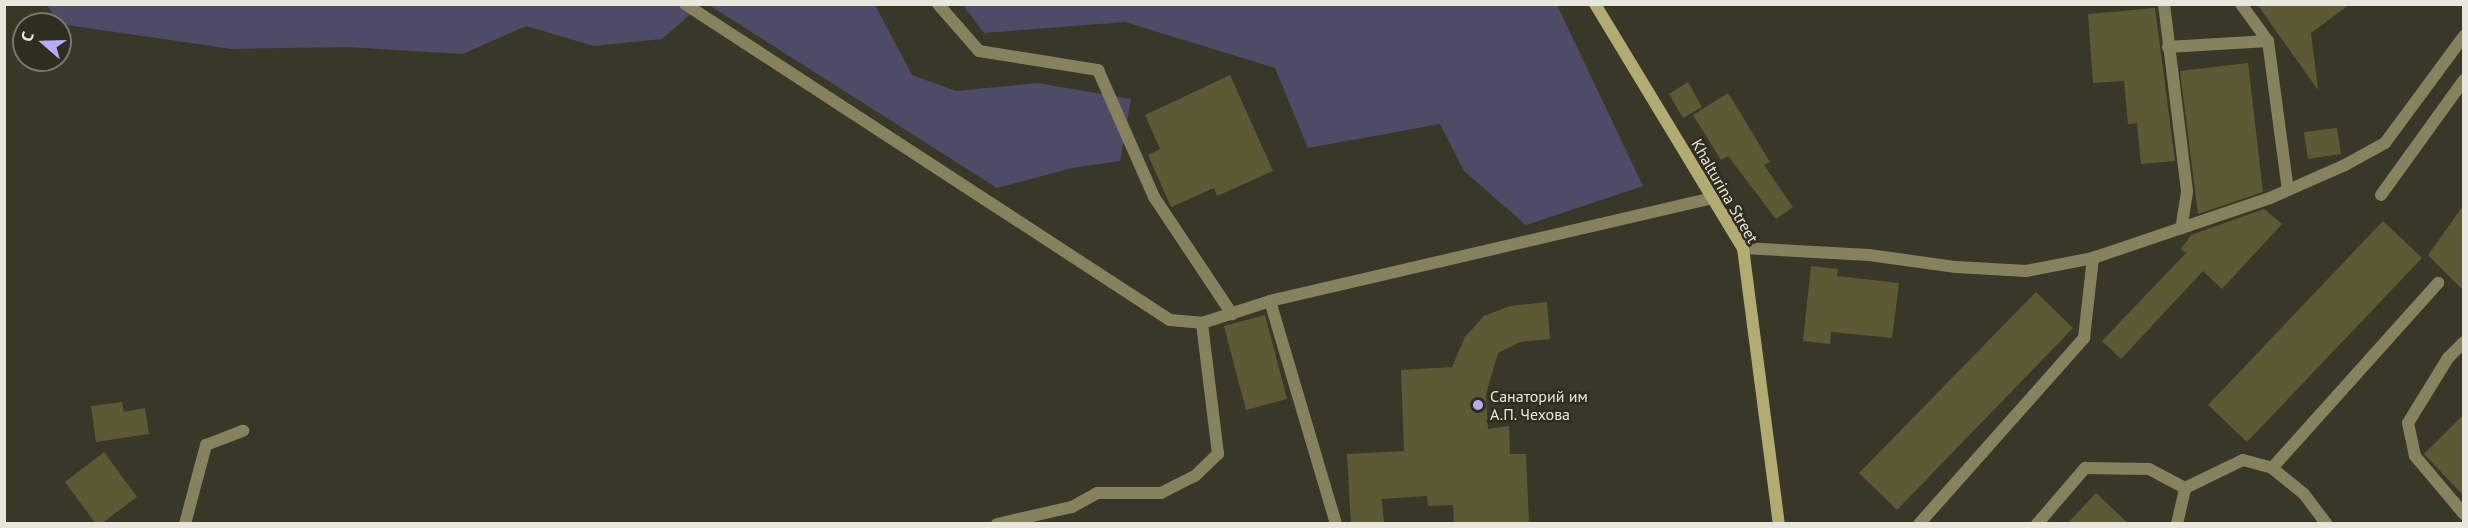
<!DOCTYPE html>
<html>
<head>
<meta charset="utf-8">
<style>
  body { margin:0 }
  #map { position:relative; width:2468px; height:528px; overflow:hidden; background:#393828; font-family:"PT Sans",sans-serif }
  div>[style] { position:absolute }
  .green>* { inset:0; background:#4e4b66 }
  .building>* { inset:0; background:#5d5934 }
  .lane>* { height:12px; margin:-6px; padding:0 6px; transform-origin:6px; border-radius:6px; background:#86825e }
  .street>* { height:12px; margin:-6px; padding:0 6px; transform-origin:6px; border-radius:6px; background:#86825e }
  .secondary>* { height:12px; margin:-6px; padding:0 6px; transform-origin:6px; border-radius:6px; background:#b3ac72 }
  .dots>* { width:16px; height:16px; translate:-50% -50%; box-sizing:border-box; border:3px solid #2f2d1e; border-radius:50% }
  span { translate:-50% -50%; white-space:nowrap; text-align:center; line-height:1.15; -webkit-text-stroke:5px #2f2d1e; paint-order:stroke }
  .street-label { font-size:16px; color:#e8e7de }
  .poi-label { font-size:16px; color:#e8e7de }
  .left { translate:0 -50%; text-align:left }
  .frame { position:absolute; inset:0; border:6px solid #e8e7de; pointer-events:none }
  .north { position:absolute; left:12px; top:12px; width:60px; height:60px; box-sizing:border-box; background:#2f2d1e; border:2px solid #79776b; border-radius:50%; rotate:290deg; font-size:16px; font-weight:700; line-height:24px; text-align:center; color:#e8e7de }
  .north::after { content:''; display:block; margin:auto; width:21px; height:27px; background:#b6acf8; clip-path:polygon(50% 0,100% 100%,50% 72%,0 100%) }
</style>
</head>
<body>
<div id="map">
  <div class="green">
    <i style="clip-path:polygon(47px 5px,701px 5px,662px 39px,594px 46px,526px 26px,463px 54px,346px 47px,232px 49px,60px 24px)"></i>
    <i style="clip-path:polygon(709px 5px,875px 5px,912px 75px,956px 91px,1038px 83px,1131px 99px,1120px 161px,1072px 168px,997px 188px)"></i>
    <i style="clip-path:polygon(963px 5px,1557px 5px,1643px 186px,1526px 225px,1464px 171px,1440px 124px,1308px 148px,1275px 68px,1125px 22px,984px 33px)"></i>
  </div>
  <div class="building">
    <i style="clip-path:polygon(2257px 4px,2350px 4px,2311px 33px,2318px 90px)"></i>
    <i style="clip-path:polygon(2155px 8px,2175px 161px,2141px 164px,2137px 123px,2128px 124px,2124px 81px,2093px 83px,2088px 14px)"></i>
    <i style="clip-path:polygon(2248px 63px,2263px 192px,2198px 214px,2180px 71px)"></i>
    <i style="clip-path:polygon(1230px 75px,1273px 171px,1217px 196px,1214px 188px,1171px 207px,1148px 155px,1160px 149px,1145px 115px)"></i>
    <i style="clip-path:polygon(1688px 82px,1702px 107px,1683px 118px,1669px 94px)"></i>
    <i style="clip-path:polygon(1728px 93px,1770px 162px,1764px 165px,1793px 207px,1776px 219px,1728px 156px,1721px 160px,1693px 115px)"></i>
    <i style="clip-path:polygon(2337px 128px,2341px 154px,2308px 159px,2304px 132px)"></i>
    <i style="clip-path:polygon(2463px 206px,2463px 290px,2428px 255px)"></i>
    <i style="clip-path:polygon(2264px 209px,2282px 224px,2222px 289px,2203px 271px,2121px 359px,2102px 341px,2186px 253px,2181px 249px,2191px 235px)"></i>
    <i style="clip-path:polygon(2383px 221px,2422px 258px,2247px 442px,2208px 405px)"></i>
    <i style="clip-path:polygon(1811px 266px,1838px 269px,1837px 276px,1899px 283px,1892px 338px,1831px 332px,1830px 344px,1803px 341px)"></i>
    <i style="clip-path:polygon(2036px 292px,2073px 328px,1897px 510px,1859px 473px)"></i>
    <i style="clip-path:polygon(1547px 302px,1550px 339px,1520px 342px,1498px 353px,1486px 394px,1488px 429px,1509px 426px,1510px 454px,1526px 454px,1529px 524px,1454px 524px,1453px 505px,1428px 506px,1427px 496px,1382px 499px,1384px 524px,1351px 524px,1347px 454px,1404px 451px,1401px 370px,1452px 367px,1465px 337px,1484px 316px,1510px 306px)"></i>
    <i style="clip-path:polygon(1265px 315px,1287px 399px,1246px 410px,1224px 326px)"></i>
    <i style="clip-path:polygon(122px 402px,124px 412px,145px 408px,149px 434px,96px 442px,91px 406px)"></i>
    <i style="clip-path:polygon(2463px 415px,2463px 495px,2424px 454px)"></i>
    <i style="clip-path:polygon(104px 452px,137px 497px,101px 524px,96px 524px,65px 482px)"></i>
    <i style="clip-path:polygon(2096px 493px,2129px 524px,2067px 524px)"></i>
  </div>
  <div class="lane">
    <i style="left:685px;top:4px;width:579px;rotate:33.09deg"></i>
    <i style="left:1170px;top:320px;width:32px;rotate:5deg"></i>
    <i style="left:1202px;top:323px;width:71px;rotate:-17.9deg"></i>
    <i style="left:1270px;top:301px;width:454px;rotate:-13.1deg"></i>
    <i style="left:938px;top:4px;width:62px;rotate:48.9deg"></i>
    <i style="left:979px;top:51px;width:121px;rotate:9.1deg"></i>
    <i style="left:1098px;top:70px;width:139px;rotate:66.2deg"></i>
    <i style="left:1154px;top:197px;width:141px;rotate:56.3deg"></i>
    <i style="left:2164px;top:4px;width:189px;rotate:83deg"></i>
    <i style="left:2187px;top:192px;width:37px;rotate:99deg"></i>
    <i style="left:2241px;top:4px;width:46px;rotate:53.9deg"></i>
    <i style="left:2268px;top:41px;width:150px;rotate:82.4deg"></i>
    <i style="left:2168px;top:47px;width:100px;rotate:-3.4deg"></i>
    <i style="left:2381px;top:195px;width:142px;rotate:-54.2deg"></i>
    <i style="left:1270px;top:301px;width:233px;rotate:73.5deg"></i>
    <i style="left:2464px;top:342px;width:23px;rotate:135deg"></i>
    <i style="left:2448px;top:358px;width:76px;rotate:121.6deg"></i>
    <i style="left:2408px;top:423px;width:34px;rotate:78deg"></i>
    <i style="left:2415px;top:456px;width:76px;rotate:49.8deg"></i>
    <i style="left:2272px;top:468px;width:41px;rotate:39.1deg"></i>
    <i style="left:2304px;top:494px;width:38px;rotate:53deg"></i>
    <i style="left:2185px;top:488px;width:64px;rotate:-25.8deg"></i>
    <i style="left:2243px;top:460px;width:30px;rotate:15deg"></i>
    <i style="left:2272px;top:468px;width:249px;rotate:-48.1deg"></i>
    <i style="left:185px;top:524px;width:82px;rotate:-75.1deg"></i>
    <i style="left:206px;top:445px;width:40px;rotate:-21deg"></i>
    <i style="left:997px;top:524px;width:77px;rotate:-12.8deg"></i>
    <i style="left:1072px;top:507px;width:29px;rotate:-29deg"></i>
    <i style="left:1097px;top:493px;width:64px"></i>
    <i style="left:1161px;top:493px;width:38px;rotate:-27deg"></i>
    <i style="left:1195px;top:476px;width:32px;rotate:-44deg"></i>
    <i style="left:1218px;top:454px;width:132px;rotate:-97deg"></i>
    <i style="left:1919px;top:524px;width:249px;rotate:-48.4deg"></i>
    <i style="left:2084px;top:338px;width:81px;rotate:-83.6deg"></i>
    <i style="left:2037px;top:524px;width:74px;rotate:-49.4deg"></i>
    <i style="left:2085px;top:468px;width:64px;rotate:0.9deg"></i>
    <i style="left:2149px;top:469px;width:41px;rotate:27.8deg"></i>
    <i style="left:2177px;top:524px;width:37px;rotate:-77deg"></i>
  </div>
  <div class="street">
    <i style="left:1743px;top:248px;width:126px;rotate:3.2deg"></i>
    <i style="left:1869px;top:255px;width:88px;rotate:7.9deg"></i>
    <i style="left:1956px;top:267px;width:70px;rotate:3.3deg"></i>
    <i style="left:2026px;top:271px;width:68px;rotate:-11deg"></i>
    <i style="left:2093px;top:258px;width:187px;rotate:-18.7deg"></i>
    <i style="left:2270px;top:198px;width:82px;rotate:-23.7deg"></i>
    <i style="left:2345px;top:165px;width:46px;rotate:-28.8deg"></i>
    <i style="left:2385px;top:143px;width:133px;rotate:-53.6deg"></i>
  </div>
  <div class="secondary">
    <i style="left:1595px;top:4px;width:285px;rotate:58.8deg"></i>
    <i style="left:1743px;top:248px;width:278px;rotate:82.6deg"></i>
  </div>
  <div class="dots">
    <i style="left:1478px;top:405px;background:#b6acf8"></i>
  </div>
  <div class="street-label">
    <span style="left:1725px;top:191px;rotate:60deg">Khalturina Street</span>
  </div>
  <div class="poi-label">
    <span class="left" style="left:1490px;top:405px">Санаторий им<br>А.П. Чехова</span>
  </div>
  <div class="frame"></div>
  <div class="north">С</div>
</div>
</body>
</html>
